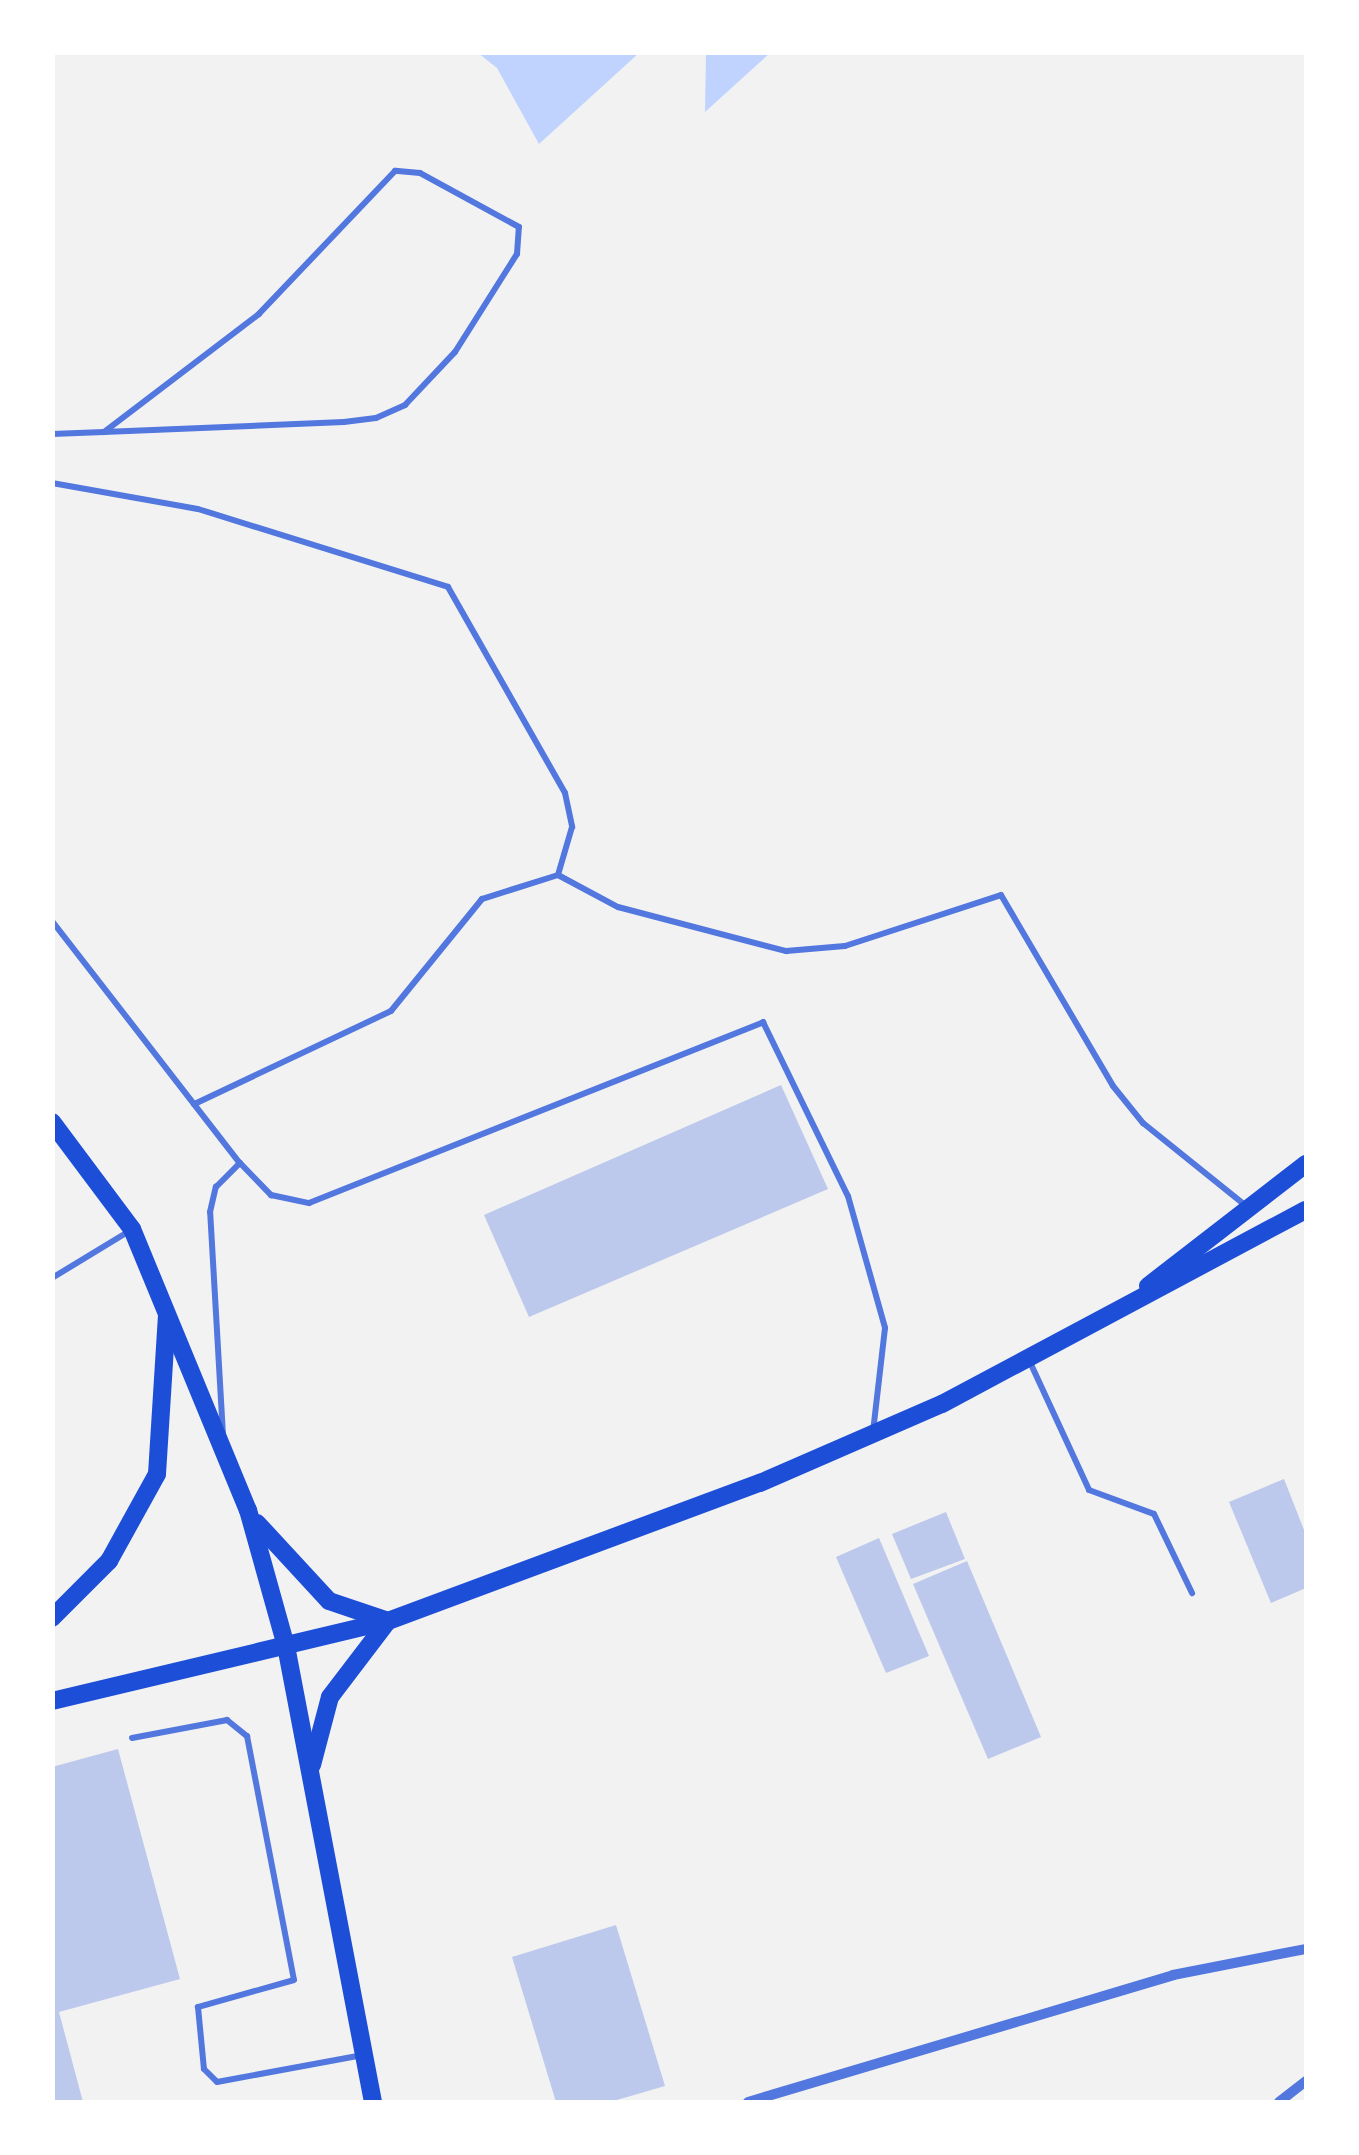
<!DOCTYPE html>
<html>
<head>
<meta charset="utf-8">
<style>
  body { margin:0 }
  #map { position:relative; width:1359px; height:2155px; overflow:hidden; background:#f2f2f2; font-family:"Noto Sans",sans-serif }
  div>[style] { position:absolute }
  .water>* { inset:0; background:#bfd3fe }
  .building>* { inset:0; background:#bdc9ec }
  .service>* { height:6px; margin:-3px; padding:0 3px; transform-origin:3px; border-radius:3px; background:#5277de }
  .minor>* { height:10px; margin:-5px; padding:0 5px; transform-origin:5px; border-radius:5px; background:#5277de }
  .primary>* { height:18px; margin:-9px; padding:0 9px; transform-origin:9px; border-radius:9px; background:#1d4ed8 }
  span { translate:-50% -50%; white-space:nowrap; text-align:center; line-height:1.15; -webkit-text-stroke:10px #fff; paint-order:stroke }
  .frame { position:absolute; inset:0; border:55px solid #fff; pointer-events:none }
</style>
</head>
<body>
<div id="map">
  <div class="water">
    <i style="clip-path:polygon(478px 53px,639px 53px,539px 144px,497px 68px)"></i>
    <i style="clip-path:polygon(706px 53px,706px 52px,770px 53px,705px 112px)"></i>
  </div>
  <div class="building">
    <i style="clip-path:polygon(781px 1085px,828px 1189px,529px 1317px,484px 1215px)"></i>
    <i style="clip-path:polygon(1284px 1479px,1306px 1535px,1306px 1588px,1271px 1603px,1229px 1502px)"></i>
    <i style="clip-path:polygon(946px 1512px,965px 1559px,911px 1579px,892px 1534px)"></i>
    <i style="clip-path:polygon(879px 1538px,929px 1656px,886px 1673px,836px 1557px)"></i>
    <i style="clip-path:polygon(967px 1561px,1041px 1737px,988px 1759px,913px 1584px)"></i>
    <i style="clip-path:polygon(118px 1749px,180px 1979px,59px 2012px,83px 2102px,52px 2102px,52px 1767px)"></i>
    <i style="clip-path:polygon(616px 1925px,665px 2086px,610px 2102px,556px 2102px,512px 1957px)"></i>
  </div>
  <div class="service">
    <i style="left:52px;top:434px;width:52px;rotate:-2.2deg"></i>
    <i style="left:104px;top:432px;width:240px;rotate:-2.4deg"></i>
    <i style="left:344px;top:422px;width:32px;rotate:-7deg"></i>
    <i style="left:376px;top:418px;width:32px;rotate:-24deg"></i>
    <i style="left:405px;top:405px;width:73px;rotate:-46.7deg"></i>
    <i style="left:455px;top:352px;width:116px;rotate:-57.7deg"></i>
    <i style="left:517px;top:254px;width:27px;rotate:-86deg"></i>
    <i style="left:519px;top:227px;width:113px;rotate:-151.4deg"></i>
    <i style="left:420px;top:173px;width:25px;rotate:-175deg"></i>
    <i style="left:395px;top:171px;width:197px;rotate:133.6deg"></i>
    <i style="left:259px;top:314px;width:195px;rotate:142.7deg"></i>
    <i style="left:52px;top:483px;width:148px;rotate:10.1deg"></i>
    <i style="left:198px;top:509px;width:262px;rotate:17.3deg"></i>
    <i style="left:448px;top:587px;width:237px;rotate:60.4deg"></i>
    <i style="left:565px;top:793px;width:35px;rotate:78deg"></i>
    <i style="left:572px;top:827px;width:50px;rotate:106.3deg"></i>
    <i style="left:558px;top:875px;width:80px;rotate:162.5deg"></i>
    <i style="left:482px;top:899px;width:144px;rotate:129.1deg"></i>
    <i style="left:391px;top:1011px;width:218px;rotate:154.7deg"></i>
    <i style="left:558px;top:875px;width:68px;rotate:28.1deg"></i>
    <i style="left:618px;top:907px;width:174px;rotate:14.7deg"></i>
    <i style="left:786px;top:951px;width:59px;rotate:-4.8deg"></i>
    <i style="left:845px;top:946px;width:164px;rotate:-18.1deg"></i>
    <i style="left:1001px;top:895px;width:221px;rotate:59.6deg"></i>
    <i style="left:1113px;top:1086px;width:48px;rotate:51deg"></i>
    <i style="left:1143px;top:1123px;width:131px;rotate:38.8deg"></i>
    <i style="left:52px;top:921px;width:306px;rotate:52.2deg"></i>
    <i style="left:240px;top:1163px;width:45px;rotate:45.9deg"></i>
    <i style="left:271px;top:1195px;width:39px;rotate:12deg"></i>
    <i style="left:309px;top:1203px;width:489px;rotate:-21.7deg"></i>
    <i style="left:763px;top:1022px;width:194px;rotate:64deg"></i>
    <i style="left:848px;top:1196px;width:137px;rotate:74.3deg"></i>
    <i style="left:885px;top:1328px;width:104px;rotate:96.6deg"></i>
    <i style="left:52px;top:1278px;width:92px;rotate:-31.3deg"></i>
    <i style="left:1029px;top:1360px;width:143px;rotate:65.2deg"></i>
    <i style="left:1089px;top:1490px;width:69px;rotate:20.3deg"></i>
    <i style="left:1154px;top:1514px;width:88px;rotate:64.3deg"></i>
    <i style="left:223px;top:1435px;width:223px;rotate:-93.3deg"></i>
    <i style="left:210px;top:1212px;width:26px;rotate:-77deg"></i>
    <i style="left:216px;top:1187px;width:34px;rotate:-45deg"></i>
    <i style="left:132px;top:1738px;width:97px;rotate:-10.7deg"></i>
    <i style="left:227px;top:1720px;width:26px;rotate:39deg"></i>
    <i style="left:247px;top:1736px;width:248px;rotate:79.1deg"></i>
    <i style="left:294px;top:1980px;width:100px;rotate:164.3deg"></i>
    <i style="left:198px;top:2007px;width:62px;rotate:84.5deg"></i>
    <i style="left:204px;top:2069px;width:18px;rotate:45deg"></i>
    <i style="left:217px;top:2082px;width:147px;rotate:-10.5deg"></i>
  </div>
  <div class="minor">
    <i style="left:748px;top:2102px;width:444px;rotate:-16.6deg"></i>
    <i style="left:1173px;top:1975px;width:136px;rotate:-11.1deg"></i>
    <i style="left:1279px;top:2102px;width:34px;rotate:-38deg"></i>
  </div>
  <div class="primary">
    <i style="left:52px;top:1122px;width:134px;rotate:53.2deg"></i>
    <i style="left:132px;top:1229px;width:304px;rotate:67.6deg"></i>
    <i style="left:248px;top:1510px;width:141px;rotate:74.4deg"></i>
    <i style="left:286px;top:1646px;width:464px;rotate:79.2deg"></i>
    <i style="left:1148px;top:1286px;width:200px;rotate:-37.7deg"></i>
    <i style="left:257px;top:1523px;width:106px;rotate:47.3deg"></i>
    <i style="left:329px;top:1601px;width:62px;rotate:18.7deg"></i>
    <i style="left:52px;top:1618px;width:81px;rotate:-45deg"></i>
    <i style="left:109px;top:1561px;width:99px;rotate:-61.1deg"></i>
    <i style="left:157px;top:1474px;width:157px;rotate:-86.4deg"></i>
    <i style="left:52px;top:1701px;width:345px;rotate:-13.4deg"></i>
    <i style="left:388px;top:1621px;width:397px;rotate:-20.4deg"></i>
    <i style="left:760px;top:1483px;width:198px;rotate:-23.5deg"></i>
    <i style="left:942px;top:1404px;width:412px;rotate:-28.1deg"></i>
    <i style="left:312px;top:1765px;width:70px;rotate:-75.2deg"></i>
    <i style="left:330px;top:1697px;width:96px;rotate:-52.7deg"></i>
  </div>
  <div class="frame"></div>
</div>
</body>
</html>
